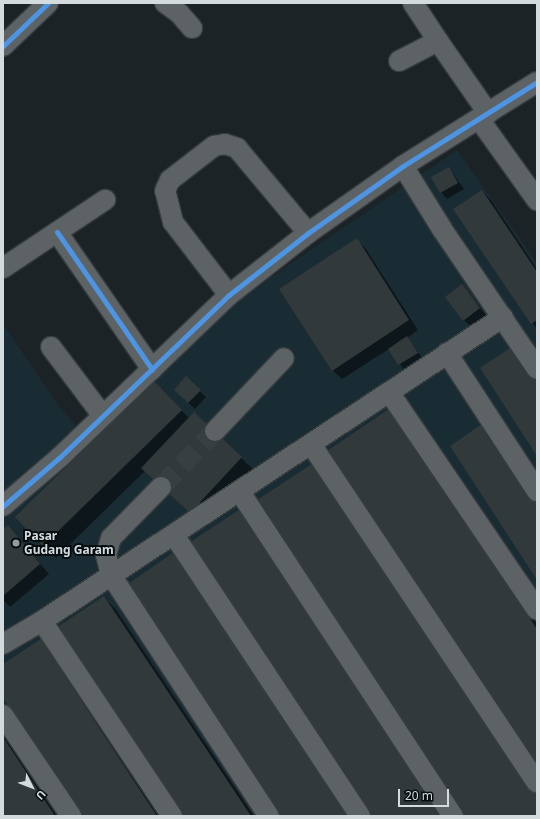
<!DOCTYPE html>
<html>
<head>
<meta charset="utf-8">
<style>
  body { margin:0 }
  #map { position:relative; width:540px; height:819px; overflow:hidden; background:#1c2326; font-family:"Noto Sans",sans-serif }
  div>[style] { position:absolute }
  .built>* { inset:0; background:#192c34 }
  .shadow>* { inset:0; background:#0007 }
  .building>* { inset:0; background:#32393b }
  .minor-tunnel>* { height:20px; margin-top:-10px; transform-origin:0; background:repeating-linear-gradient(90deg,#373f42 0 20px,transparent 0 30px) }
  .roads { filter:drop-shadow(1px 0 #383d40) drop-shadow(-1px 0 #383d40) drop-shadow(0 1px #383d40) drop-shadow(0 -1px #383d40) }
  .minor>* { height:20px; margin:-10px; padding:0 10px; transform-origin:10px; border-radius:10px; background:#5d6265 }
  .cycleway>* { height:5px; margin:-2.5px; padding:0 2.5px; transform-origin:2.5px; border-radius:2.5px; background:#4d94e3 }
  .dots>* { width:11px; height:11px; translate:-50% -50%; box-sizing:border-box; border:2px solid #070d0f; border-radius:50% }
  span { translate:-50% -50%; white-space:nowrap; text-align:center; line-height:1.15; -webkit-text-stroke:4px #070d0f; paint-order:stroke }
  .poi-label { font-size:12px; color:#d3dbdf; font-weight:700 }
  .left { translate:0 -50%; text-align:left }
  .frame { position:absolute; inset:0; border:4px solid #d3dbdf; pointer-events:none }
  .north { position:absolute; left:12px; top:767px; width:40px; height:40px; -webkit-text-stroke:3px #070d0f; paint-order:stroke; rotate:132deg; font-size:11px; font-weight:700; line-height:16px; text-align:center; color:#d3dbdf }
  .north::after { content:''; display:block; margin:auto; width:14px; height:18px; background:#d3dbdf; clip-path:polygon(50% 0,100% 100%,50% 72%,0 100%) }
  .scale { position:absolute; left:398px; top:789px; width:51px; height:18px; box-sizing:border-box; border:2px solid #d3dbdf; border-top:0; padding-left:5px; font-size:12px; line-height:14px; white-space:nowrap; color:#d3dbdf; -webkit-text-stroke:3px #070d0f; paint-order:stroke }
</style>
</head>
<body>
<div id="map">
  <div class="built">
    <i style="clip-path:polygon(457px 150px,537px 263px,537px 816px,3px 816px,3px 324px,60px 408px,89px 440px,238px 300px)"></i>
  </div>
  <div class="shadow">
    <i style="clip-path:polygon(449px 168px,464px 189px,447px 199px,441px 192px)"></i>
    <i style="clip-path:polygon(482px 191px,491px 200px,537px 269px,537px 329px,455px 209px)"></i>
    <i style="clip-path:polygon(357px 240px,366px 249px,418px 330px,407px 338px,423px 359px,405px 371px,389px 349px,342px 379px,332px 370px)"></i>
    <i style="clip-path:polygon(462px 285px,486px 315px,470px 326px,464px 320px)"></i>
    <i style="clip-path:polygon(186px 378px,206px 397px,195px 409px,181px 396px)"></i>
    <i style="clip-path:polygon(154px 382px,189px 418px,194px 413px,254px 470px,203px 525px,145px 471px,56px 558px,16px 517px)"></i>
    <i style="clip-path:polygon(401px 423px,537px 624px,537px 766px)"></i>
    <i style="clip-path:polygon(7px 526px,49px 574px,10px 607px,3px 600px,3px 530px)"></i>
    <i style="clip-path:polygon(104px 597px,116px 610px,254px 816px,178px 816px)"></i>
    <i style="clip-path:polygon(41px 641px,53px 653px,160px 816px,81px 816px,3px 696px,3px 665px)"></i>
    <i style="clip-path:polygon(3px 734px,57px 816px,3px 816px)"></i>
  </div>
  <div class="building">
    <i style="clip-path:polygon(449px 167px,458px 183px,440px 193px,431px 177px)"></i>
    <i style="clip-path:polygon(482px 190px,537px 272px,537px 320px,531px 324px,453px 209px)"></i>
    <i style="clip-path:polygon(357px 238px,409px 320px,332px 371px,279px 289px)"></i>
    <i style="clip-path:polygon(462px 284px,480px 308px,463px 321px,445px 297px)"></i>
    <i style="clip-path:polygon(407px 336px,418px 353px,398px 365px,388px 349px)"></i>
    <i style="clip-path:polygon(516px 344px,537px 377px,537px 456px,480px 368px)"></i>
    <i style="clip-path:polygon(186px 376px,201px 390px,188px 403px,174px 390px)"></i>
    <i style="clip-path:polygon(154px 381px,182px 410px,43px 546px,15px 517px)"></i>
    <i style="clip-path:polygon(389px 409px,537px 629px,537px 768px,324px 453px)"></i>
    <i style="clip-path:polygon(194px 412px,242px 457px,190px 513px,141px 468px)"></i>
    <i style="clip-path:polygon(485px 422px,537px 502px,537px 580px,450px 446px)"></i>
    <i style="clip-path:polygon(318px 460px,537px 787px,537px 816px,464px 816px,254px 502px)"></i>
    <i style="clip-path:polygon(242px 508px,445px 816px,366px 816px,187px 544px)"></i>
    <i style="clip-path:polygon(8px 525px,40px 564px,3px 596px,3px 529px)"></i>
    <i style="clip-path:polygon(174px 552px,352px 816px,280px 816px,125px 586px)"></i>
    <i style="clip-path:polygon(104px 596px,251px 816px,177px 816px,53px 630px)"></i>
    <i style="clip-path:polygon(41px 639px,157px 816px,80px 816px,3px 698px,3px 664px)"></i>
    <i style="clip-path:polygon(3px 737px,55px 816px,3px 816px)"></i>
  </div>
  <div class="minor-tunnel">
    <i style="left:161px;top:487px;width:78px;rotate:-46deg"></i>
  </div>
  <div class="roads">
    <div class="minor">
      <i style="left:165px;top:3px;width:17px;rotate:36deg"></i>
      <i style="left:179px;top:13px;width:20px;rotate:49deg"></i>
      <i style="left:413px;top:3px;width:45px;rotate:56.7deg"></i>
      <i style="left:3px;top:46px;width:62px;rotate:-43.7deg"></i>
      <i style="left:399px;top:61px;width:44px;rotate:-27.1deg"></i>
      <i style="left:438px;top:41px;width:88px;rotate:55.2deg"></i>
      <i style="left:479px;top:119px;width:100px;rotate:54.4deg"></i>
      <i style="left:403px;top:166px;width:74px;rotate:58.2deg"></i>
      <i style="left:442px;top:229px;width:169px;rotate:55.8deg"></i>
      <i style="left:57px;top:232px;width:167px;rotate:55.3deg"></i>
      <i style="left:3px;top:268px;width:123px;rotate:-33.7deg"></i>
      <i style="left:229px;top:295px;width:92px;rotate:-127.5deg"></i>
      <i style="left:173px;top:222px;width:32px;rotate:-104deg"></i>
      <i style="left:165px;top:191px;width:12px;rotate:-66deg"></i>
      <i style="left:170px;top:180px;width:56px;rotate:-37.7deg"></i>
      <i style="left:214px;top:146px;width:11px;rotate:-10deg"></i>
      <i style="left:225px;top:144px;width:13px;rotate:18deg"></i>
      <i style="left:237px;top:148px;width:111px;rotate:50.1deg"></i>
      <i style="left:51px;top:347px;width:86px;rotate:53deg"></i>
      <i style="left:447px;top:353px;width:165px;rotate:56.9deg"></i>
      <i style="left:389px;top:392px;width:263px;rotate:55.8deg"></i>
      <i style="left:215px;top:431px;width:100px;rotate:-46.6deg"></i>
      <i style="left:311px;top:444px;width:407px;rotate:56.3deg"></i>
      <i style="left:161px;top:487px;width:71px;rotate:134.4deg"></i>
      <i style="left:111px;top:538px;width:18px;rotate:106deg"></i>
      <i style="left:106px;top:555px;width:21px;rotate:76deg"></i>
      <i style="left:111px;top:575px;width:288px;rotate:56.8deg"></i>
      <i style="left:240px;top:492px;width:388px;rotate:56.7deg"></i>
      <i style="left:3px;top:506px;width:75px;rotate:-40.7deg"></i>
      <i style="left:60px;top:457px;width:234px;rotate:-43.8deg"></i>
      <i style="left:229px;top:295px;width:100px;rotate:-38.1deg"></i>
      <i style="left:308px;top:233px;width:116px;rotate:-35.2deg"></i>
      <i style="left:403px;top:166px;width:158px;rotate:-32.1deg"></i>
      <i style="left:174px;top:535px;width:337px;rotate:56.5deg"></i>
      <i style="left:42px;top:621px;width:234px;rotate:56.3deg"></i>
      <i style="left:3px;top:644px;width:45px;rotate:-30.5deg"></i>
      <i style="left:42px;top:621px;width:552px;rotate:-33.4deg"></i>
      <i style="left:3px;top:715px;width:122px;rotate:56deg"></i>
    </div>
  </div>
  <div class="cycleway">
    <i style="left:3px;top:46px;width:62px;rotate:-43.7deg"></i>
    <i style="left:57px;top:232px;width:167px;rotate:55.3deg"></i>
    <i style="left:3px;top:506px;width:75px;rotate:-40.7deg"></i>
    <i style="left:60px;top:457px;width:234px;rotate:-43.8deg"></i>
    <i style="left:229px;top:295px;width:100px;rotate:-38.1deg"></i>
    <i style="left:308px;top:233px;width:116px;rotate:-35.2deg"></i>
    <i style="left:403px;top:166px;width:158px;rotate:-32.1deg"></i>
  </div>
  <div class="dots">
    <i style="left:16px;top:543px;background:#939b9e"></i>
  </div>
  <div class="poi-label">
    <span class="left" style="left:24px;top:543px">Pasar<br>Gudang Garam</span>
  </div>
  <div class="frame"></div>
  <div class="north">U</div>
  <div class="scale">20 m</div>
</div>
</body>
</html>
